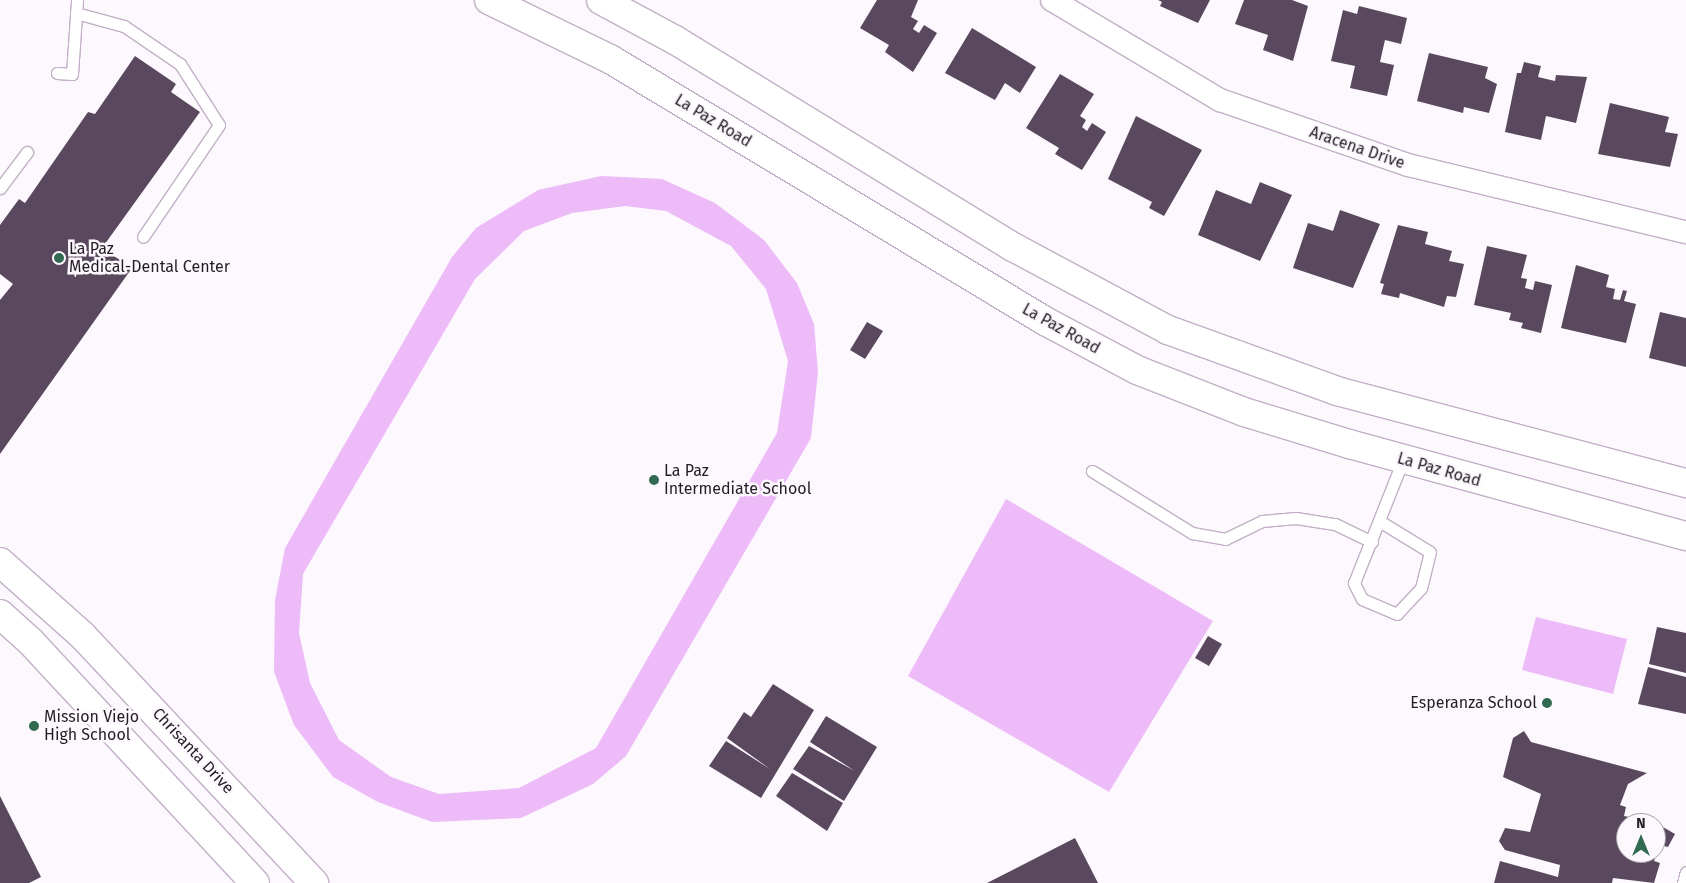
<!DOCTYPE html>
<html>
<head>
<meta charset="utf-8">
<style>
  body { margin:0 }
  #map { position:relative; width:1686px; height:883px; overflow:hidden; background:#fdf8fe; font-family:"Fira Sans",sans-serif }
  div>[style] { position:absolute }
  .green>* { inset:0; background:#edbbf7 }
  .building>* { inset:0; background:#5a495e }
  .roads { filter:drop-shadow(1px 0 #c3afc7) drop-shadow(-1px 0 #c3afc7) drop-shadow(0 1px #c3afc7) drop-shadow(0 -1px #c3afc7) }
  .service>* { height:11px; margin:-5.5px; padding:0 5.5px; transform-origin:5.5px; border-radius:5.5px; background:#fff }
  .minor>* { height:22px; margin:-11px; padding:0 11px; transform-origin:11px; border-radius:11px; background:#fff }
  .tertiary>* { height:28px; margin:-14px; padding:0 14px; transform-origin:14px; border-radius:14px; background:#fff }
  .primary>* { height:28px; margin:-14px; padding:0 14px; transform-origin:14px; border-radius:14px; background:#fff }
  .dots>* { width:14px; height:14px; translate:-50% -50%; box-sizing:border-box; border:2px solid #fdf8fe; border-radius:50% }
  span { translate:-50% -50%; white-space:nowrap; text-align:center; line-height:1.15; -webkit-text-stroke:5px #fdf8fe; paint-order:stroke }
  .street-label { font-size:16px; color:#241c25 }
  .poi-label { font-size:16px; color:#241c25 }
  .left { translate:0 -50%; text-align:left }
  .right { translate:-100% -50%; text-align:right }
  .north { position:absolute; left:1616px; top:813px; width:50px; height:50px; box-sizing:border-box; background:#fdf8fe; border:1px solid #a6a0a7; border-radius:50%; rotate:0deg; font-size:14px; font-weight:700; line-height:20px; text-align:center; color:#241c25 }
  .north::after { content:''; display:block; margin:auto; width:18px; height:22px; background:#326951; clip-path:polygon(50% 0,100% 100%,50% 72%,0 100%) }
</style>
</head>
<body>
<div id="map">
  <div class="green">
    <i style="clip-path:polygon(evenodd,601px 176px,662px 179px,715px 203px,764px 240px,797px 283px,814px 324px,818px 372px,811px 438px,626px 756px,593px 784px,521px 818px,432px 822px,378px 802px,333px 777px,294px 725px,274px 672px,275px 600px,285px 548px,452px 257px,476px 228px,538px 190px,601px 176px,625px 206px,666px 211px,731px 246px,766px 289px,788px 361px,777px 433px,596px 748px,519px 788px,439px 794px,391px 777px,339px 740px,310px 683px,299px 633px,303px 574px,475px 279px,524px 231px,572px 213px,625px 206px)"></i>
    <i style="clip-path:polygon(1006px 499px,1213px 621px,1109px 792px,908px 676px)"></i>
    <i style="clip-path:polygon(1536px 617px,1627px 639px,1613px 694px,1522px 670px)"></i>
  </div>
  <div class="building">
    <i style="clip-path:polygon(877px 0,918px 0,911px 17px,918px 21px,913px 29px,919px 33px,924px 25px,937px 33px,913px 72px,885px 52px,889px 45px,860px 28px)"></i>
    <i style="clip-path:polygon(1158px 0,1210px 0,1198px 23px,1160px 6px,1162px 2px)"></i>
    <i style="clip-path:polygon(1244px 0,1292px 0,1308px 6px,1293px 61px,1263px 50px,1268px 35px,1235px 24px)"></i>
    <i style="clip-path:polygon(1359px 6px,1407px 18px,1401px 44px,1385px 40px,1380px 62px,1394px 65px,1387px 96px,1350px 88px,1355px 66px,1331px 61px,1343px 10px,1357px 14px)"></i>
    <i style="clip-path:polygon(972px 28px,1036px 67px,1020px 93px,1005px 83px,995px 100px,945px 73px)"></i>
    <i style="clip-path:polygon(1429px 53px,1488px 67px,1485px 78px,1497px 84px,1489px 113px,1464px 107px,1463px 113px,1417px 101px)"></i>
    <i style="clip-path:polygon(135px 56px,176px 84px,171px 92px,200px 112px,102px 248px,132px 268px,0 454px,0 300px,13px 284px,0 274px,0 225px,19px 199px,25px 203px,88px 112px,95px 114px)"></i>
    <i style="clip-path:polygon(1524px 62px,1541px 66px,1538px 77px,1555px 81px,1556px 75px,1587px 77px,1576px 123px,1546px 116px,1541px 140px,1505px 132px,1517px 73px,1521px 73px)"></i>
    <i style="clip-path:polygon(1060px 74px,1094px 94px,1080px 116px,1086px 120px,1082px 127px,1087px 131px,1092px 123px,1106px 132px,1082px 170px,1055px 154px,1059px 148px,1026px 128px)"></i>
    <i style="clip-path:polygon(1610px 103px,1669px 117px,1665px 132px,1678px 134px,1670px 167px,1598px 154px)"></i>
    <i style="clip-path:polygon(1136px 116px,1202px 150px,1164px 216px,1149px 208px,1152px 202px,1108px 179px)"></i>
    <i style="clip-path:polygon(1260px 182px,1292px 195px,1260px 261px,1198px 235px,1216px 190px,1251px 204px)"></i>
    <i style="clip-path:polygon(1340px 210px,1380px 224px,1353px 288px,1293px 268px,1308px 223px,1333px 231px)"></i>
    <i style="clip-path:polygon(1398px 225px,1428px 232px,1425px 244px,1452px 251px,1449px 261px,1464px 264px,1456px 297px,1447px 296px,1444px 307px,1400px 293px,1399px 298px,1381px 294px,1384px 284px,1380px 283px)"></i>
    <i style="clip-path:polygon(1487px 246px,1527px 255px,1521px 278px,1527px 279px,1525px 288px,1533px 290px,1535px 281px,1552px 285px,1541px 333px,1521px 328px,1523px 323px,1509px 320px,1511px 313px,1474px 305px)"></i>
    <i style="clip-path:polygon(1576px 265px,1609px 275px,1606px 287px,1615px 289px,1613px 299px,1620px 300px,1623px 290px,1627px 291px,1624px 301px,1636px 304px,1626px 343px,1561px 328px)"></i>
    <i style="clip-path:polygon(1660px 312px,1686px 318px,1686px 367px,1649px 358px)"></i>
    <i style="clip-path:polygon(867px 322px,883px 331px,865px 359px,850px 350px)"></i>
    <i style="clip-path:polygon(1657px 627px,1686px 633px,1686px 673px,1649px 664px)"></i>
    <i style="clip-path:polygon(1208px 636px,1222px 644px,1209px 666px,1195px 658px)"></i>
    <i style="clip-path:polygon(1648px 667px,1686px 677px,1686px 714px,1638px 704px)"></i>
    <i style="clip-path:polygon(773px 684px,814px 710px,761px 798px,709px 766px,726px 741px,770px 769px,727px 738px,744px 712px,751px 717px)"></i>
    <i style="clip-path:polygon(826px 716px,877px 747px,844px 801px,793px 769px,809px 746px,855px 771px,810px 742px)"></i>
    <i style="clip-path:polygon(1524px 731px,1531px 742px,1647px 773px,1628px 784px,1620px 805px,1626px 807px,1624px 816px,1654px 822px,1626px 823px,1626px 853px,1656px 853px,1656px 823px,1675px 834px,1668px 847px,1660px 845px,1654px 861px,1660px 863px,1654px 883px,1613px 878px,1612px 883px,1494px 883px,1500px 861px,1558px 877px,1560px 865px,1505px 850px,1499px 841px,1505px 828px,1530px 832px,1541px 794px,1503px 777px,1513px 738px)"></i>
    <i style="clip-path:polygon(792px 773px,843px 803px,827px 831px,776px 796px)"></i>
    <i style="clip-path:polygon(0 796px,41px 877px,29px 883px,0 883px)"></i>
    <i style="clip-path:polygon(1075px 838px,1098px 883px,987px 883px)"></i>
  </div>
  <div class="roads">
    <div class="service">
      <i style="left:76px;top:13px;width:50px;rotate:15.2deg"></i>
      <i style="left:124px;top:26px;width:68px;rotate:34.2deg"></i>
      <i style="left:180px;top:64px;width:72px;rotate:57.4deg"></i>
      <i style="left:219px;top:125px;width:135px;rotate:124.2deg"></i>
      <i style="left:57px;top:73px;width:15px;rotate:4deg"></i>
      <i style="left:72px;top:74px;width:74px;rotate:-86.1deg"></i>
      <i style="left:0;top:188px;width:45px;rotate:-53.1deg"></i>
      <i style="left:1092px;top:471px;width:118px;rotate:31.8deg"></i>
      <i style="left:1192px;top:533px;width:34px;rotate:10deg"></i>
      <i style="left:1225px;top:539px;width:41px;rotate:-25.9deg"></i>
      <i style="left:1262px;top:521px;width:34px;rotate:-5deg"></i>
      <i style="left:1296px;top:518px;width:39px;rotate:9deg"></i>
      <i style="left:1335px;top:524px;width:41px;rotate:25.9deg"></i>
      <i style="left:1381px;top:522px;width:57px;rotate:31.5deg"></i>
      <i style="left:1430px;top:552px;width:37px;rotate:104deg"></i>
      <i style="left:1421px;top:588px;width:35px;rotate:133deg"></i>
      <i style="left:1397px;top:614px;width:38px;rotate:-157deg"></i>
      <i style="left:1362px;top:599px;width:18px;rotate:-117deg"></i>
      <i style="left:1354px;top:583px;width:132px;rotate:-68.3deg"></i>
      <i style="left:1683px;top:883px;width:11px;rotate:-75deg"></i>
    </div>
    <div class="minor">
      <i style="left:1052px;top:0;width:196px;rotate:30.8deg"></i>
      <i style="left:1220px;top:100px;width:199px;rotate:19.1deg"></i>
      <i style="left:1408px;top:165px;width:286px;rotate:13.6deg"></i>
    </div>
    <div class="tertiary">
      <i style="left:0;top:562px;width:110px;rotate:41.7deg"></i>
      <i style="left:82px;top:635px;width:340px;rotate:46.9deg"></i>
      <i style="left:0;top:614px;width:42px;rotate:42.1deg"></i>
      <i style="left:31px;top:642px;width:329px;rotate:47.1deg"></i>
    </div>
    <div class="primary">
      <i style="left:489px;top:0;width:135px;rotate:26deg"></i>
      <i style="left:610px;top:59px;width:508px;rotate:31.06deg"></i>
      <i style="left:1045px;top:321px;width:104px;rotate:28deg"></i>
      <i style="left:1137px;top:370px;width:115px;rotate:21.4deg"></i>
      <i style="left:1244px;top:412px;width:110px;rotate:16.9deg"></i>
      <i style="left:1349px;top:444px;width:349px;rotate:15.3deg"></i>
      <i style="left:601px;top:0;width:84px;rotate:28.4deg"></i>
      <i style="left:675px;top:40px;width:396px;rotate:31.5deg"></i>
      <i style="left:1013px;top:247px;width:176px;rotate:28.2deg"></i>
      <i style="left:1168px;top:330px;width:180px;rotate:19.8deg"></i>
      <i style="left:1337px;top:391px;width:361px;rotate:14.8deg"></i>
    </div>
  </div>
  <div class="dots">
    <i style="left:59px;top:258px;background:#326951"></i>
    <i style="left:654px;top:480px;background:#326951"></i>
    <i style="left:1547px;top:703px;background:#326951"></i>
    <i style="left:34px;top:726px;background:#326951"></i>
  </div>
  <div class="street-label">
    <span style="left:713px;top:121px;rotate:31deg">La Paz Road</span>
    <span style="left:1357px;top:148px;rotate:19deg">Aracena Drive</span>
    <span style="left:1061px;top:329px;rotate:29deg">La Paz Road</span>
    <span style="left:1439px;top:470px;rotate:16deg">La Paz Road</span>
    <span style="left:193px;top:751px;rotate:47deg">Chrisanta Drive</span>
  </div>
  <div class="poi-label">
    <span class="left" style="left:69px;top:258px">La Paz<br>Medical-Dental Center</span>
    <span class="left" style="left:664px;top:480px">La Paz<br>Intermediate School</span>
    <span class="right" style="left:1537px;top:703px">Esperanza School</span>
    <span class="left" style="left:44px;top:726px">Mission Viejo<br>High School</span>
  </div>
  <div class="north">N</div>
</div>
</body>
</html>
